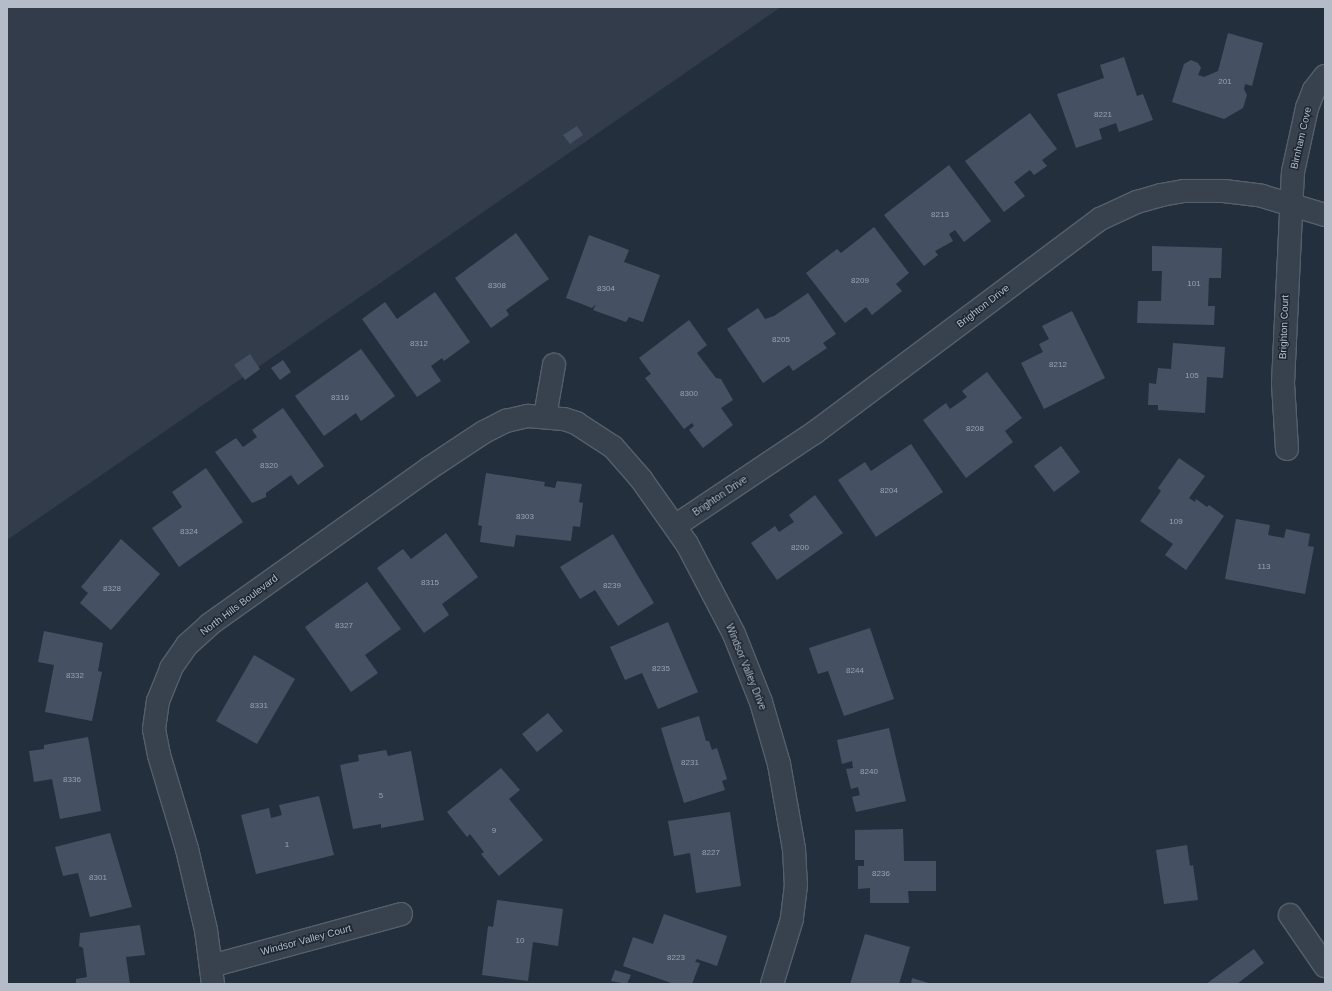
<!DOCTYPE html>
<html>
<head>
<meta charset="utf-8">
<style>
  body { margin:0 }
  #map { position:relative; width:1332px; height:991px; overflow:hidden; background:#242f3e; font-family:Helvetica,sans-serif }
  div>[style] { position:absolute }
  .airport>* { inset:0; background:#323c4b }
  .building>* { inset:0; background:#455162 }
  .roads { filter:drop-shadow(1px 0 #565f6c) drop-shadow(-1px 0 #565f6c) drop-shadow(0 1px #565f6c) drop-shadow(0 -1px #565f6c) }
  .minor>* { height:22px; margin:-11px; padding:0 11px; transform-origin:11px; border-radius:11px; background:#38414e }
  span { translate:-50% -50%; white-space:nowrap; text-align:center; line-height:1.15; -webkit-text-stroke:3px #1d2633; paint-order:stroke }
  .number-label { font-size:8px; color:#98a1af }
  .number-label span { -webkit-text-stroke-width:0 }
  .street-label { font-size:10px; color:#b4bcc9 }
  .frame { position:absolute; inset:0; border:8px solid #b4bcc9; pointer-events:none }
</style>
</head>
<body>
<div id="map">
  <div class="airport">
    <i style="clip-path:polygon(7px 7px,781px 7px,7px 540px)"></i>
  </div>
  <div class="building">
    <i style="clip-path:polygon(1228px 33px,1263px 43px,1252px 86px,1245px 84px,1244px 89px,1247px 95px,1243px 108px,1224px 119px,1172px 102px,1184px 64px,1191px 60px,1198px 63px,1201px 68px,1198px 75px,1204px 77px,1218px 71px)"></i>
    <i style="clip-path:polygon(1124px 57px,1137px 96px,1143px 94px,1153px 120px,1119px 132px,1116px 123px,1099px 129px,1102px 139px,1076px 148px,1057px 94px,1104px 78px,1100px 65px)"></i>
    <i style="clip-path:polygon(1030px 113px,1057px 149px,1042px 160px,1047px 166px,1034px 175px,1030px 170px,1014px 182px,1025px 196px,1004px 212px,965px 161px)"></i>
    <i style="clip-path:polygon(577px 126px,583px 135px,570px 144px,563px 135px)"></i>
    <i style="clip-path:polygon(949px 165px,991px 221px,964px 242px,955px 230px,949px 234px,953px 241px,935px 251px,938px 255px,924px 266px,884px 215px)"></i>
    <i style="clip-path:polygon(874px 227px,909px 273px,896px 284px,902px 291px,872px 315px,866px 307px,845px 323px,806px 273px,837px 249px,841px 253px)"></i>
    <i style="clip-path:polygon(516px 233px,549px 279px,506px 310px,509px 315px,491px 328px,455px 278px)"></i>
    <i style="clip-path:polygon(589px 235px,629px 250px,624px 262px,660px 275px,643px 322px,629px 317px,626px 322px,593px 310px,596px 304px,592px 308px,566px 298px)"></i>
    <i style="clip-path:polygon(1152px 246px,1222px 248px,1221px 278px,1209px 278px,1208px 306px,1215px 306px,1214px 325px,1137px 323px,1138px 301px,1161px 301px,1162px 271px,1152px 271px)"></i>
    <i style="clip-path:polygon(435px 292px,470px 342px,444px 361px,442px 358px,431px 366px,441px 381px,417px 397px,362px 319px,385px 302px,397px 319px)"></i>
    <i style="clip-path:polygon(808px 293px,836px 334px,823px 343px,827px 348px,793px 371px,789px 365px,763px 383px,727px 329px,758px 308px,765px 319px,774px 316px)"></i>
    <i style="clip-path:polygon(1072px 311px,1105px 378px,1044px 409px,1021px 363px,1043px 352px,1039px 344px,1049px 339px,1042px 326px)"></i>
    <i style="clip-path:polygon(689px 320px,707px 345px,697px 353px,716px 378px,721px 379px,733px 400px,721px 408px,733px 425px,703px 448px,689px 430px,694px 426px,692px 423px,684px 429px,645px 378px,651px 374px,639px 358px)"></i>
    <i style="clip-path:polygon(1173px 343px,1225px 347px,1223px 378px,1207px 377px,1205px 413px,1158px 410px,1158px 405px,1148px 405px,1149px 383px,1156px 384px,1158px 368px,1171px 369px)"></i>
    <i style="clip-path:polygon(361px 349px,395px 396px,361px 421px,356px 413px,324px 436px,295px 396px)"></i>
    <i style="clip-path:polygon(250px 354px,260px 369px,245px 380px,234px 365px)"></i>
    <i style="clip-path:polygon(283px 360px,291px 372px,280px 380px,271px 368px)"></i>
    <i style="clip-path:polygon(987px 372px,1022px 418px,1005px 431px,1013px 442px,966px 478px,923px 420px,946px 403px,950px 409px,967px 397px,962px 391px)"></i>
    <i style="clip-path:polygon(283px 408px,324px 466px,298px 485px,291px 475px,266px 493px,266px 497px,252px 503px,215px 452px,236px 438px,243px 447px,257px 437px,252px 430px)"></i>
    <i style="clip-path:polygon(911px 444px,943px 492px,876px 537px,838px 480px,865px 462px,871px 471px)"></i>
    <i style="clip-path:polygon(1061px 446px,1080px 472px,1054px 492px,1034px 466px)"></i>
    <i style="clip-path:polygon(1179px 458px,1205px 476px,1189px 498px,1195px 502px,1196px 499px,1207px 507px,1209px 505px,1224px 516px,1186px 570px,1165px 555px,1173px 544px,1140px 521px,1161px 491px,1158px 488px)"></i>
    <i style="clip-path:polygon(206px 468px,243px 522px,179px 567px,152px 528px,182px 507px,172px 492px)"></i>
    <i style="clip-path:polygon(486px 473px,545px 482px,544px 486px,555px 488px,557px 481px,582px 484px,579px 502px,583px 503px,580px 527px,573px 526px,571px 541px,516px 535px,514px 547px,480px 542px,482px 526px,478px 525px)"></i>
    <i style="clip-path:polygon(815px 495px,843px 533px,777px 580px,751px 543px,775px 526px,779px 532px,794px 522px,789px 515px)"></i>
    <i style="clip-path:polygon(1236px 519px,1270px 525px,1268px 535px,1284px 538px,1286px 529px,1310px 534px,1308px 546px,1314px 547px,1305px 594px,1225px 579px)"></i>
    <i style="clip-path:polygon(446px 533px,478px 577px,442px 604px,449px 615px,424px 633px,377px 568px,403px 549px,411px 559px)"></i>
    <i style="clip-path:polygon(613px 534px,654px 603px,618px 626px,595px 590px,580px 599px,560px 567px)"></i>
    <i style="clip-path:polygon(121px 539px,160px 574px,111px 630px,80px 603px,88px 593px,81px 587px)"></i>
    <i style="clip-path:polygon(367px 582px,401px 629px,365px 655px,378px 673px,351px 692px,305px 627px)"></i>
    <i style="clip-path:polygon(668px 622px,698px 692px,658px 709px,642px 673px,625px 680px,610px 647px)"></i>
    <i style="clip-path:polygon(870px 628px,894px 699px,844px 716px,828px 671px,818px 674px,809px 648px)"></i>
    <i style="clip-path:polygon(44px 631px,103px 643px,98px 671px,102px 672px,92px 721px,45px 712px,54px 665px,38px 662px)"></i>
    <i style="clip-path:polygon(254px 655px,295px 679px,257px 744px,216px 721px)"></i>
    <i style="clip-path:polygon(548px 713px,563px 731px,537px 752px,522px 734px)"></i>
    <i style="clip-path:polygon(699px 716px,706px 741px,709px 741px,712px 750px,717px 748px,727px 779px,722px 781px,725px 790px,684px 803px,661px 728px)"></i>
    <i style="clip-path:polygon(889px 728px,906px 801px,856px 812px,852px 797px,860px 795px,858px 787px,851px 789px,846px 769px,853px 768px,852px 761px,842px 764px,837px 740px)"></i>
    <i style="clip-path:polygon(88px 737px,101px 811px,60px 819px,52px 779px,34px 782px,29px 751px,44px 749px,44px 745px)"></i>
    <i style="clip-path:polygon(386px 750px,388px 756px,411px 751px,424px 820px,381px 828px,381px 824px,353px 829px,340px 765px,359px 761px,358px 755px)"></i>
    <i style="clip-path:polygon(501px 768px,520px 790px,509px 799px,543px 840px,499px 876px,481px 854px,484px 852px,470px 834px,467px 837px,447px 812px)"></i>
    <i style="clip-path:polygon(319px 796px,334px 855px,256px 874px,241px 815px,269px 808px,271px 818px,282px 815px,279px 805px)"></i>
    <i style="clip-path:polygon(730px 812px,741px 886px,696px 893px,690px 853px,674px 856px,668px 821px)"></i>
    <i style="clip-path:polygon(903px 829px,904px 861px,936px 861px,936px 891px,908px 891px,909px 903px,870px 903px,870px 888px,858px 889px,858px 866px,864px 866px,864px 860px,855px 860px,855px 830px)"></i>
    <i style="clip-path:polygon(110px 833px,132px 907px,90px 917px,78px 873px,63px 876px,55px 847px)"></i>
    <i style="clip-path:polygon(1187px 845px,1190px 866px,1193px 865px,1198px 900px,1164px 904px,1156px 850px)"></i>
    <i style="clip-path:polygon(497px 900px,563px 909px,558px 946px,533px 942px,528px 981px,482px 975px,488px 926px,493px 927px)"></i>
    <i style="clip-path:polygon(664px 914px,727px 936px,717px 966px,697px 959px,695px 962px,700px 963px,692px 984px,674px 984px,623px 966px,633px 937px,653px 944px)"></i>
    <i style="clip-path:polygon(140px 925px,145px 955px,126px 957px,130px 984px,76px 984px,76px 979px,87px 977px,83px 948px,79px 946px,80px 933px)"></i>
    <i style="clip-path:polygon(865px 934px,910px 947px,899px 984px,850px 984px)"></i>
    <i style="clip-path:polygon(1254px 949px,1264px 963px,1237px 984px,1206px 984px)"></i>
    <i style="clip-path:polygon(615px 970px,631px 975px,627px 984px,611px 981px)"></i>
    <i style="clip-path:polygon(912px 978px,932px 984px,911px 984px)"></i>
  </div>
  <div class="roads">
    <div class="minor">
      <i style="left:545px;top:416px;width:52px;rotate:-80deg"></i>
      <i style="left:1287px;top:449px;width:66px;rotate:-93.5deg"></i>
      <i style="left:1283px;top:383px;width:211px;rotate:-87.3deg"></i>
      <i style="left:1293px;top:172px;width:66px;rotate:-77.7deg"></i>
      <i style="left:1307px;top:108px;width:19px;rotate:-69deg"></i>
      <i style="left:1314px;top:90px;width:18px;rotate:-52deg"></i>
      <i style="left:675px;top:526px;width:167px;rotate:-33.8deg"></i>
      <i style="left:814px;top:433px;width:357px;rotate:-36.8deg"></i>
      <i style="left:1100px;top:219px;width:41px;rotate:-24.7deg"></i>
      <i style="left:1137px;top:202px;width:25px;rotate:-16deg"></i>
      <i style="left:1161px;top:195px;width:23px;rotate:-10deg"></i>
      <i style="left:1184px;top:191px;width:40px"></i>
      <i style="left:1224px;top:191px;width:38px;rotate:7deg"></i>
      <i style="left:1262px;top:196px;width:66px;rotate:16.8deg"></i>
      <i style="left:1290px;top:915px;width:62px;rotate:55.5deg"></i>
      <i style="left:211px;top:966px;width:197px;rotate:-15.3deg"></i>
      <i style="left:213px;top:984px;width:54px;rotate:-97.4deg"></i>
      <i style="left:206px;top:930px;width:83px;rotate:-103.2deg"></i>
      <i style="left:187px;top:849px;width:98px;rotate:-106.6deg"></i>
      <i style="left:159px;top:755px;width:26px;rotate:-101deg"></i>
      <i style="left:154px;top:729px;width:28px;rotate:-82deg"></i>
      <i style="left:158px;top:701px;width:35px;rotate:-68deg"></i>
      <i style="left:171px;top:668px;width:28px;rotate:-55deg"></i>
      <i style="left:187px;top:645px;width:31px;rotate:-42deg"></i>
      <i style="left:210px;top:624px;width:267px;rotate:-35.4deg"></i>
      <i style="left:428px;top:469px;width:67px;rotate:-33.5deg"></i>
      <i style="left:484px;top:432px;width:25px;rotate:-27deg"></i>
      <i style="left:506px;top:421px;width:23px;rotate:-13deg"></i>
      <i style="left:528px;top:416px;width:36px;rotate:5deg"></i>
      <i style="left:564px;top:419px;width:13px;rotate:18deg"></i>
      <i style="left:576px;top:423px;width:44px;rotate:33deg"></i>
      <i style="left:613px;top:447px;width:43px;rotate:48.8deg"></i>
      <i style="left:641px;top:479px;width:80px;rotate:54.7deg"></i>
      <i style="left:687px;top:544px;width:102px;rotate:62.4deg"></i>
      <i style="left:734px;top:634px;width:73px;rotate:68.3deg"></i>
      <i style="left:761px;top:702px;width:65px;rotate:73.8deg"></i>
      <i style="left:779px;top:764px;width:86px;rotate:80deg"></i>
      <i style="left:794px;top:849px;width:36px;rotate:87deg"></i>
      <i style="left:796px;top:885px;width:34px;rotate:97deg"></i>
      <i style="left:792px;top:919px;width:68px;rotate:107.1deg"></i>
    </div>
  </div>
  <div class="number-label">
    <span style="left:1225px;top:82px">201</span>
    <span style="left:1103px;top:115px">8221</span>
    <span style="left:940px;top:215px">8213</span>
    <span style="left:860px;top:281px">8209</span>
    <span style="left:1194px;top:284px">101</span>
    <span style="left:497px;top:286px">8308</span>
    <span style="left:606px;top:289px">8304</span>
    <span style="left:781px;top:340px">8205</span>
    <span style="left:419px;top:344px">8312</span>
    <span style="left:1058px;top:365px">8212</span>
    <span style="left:1192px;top:376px">105</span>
    <span style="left:689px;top:394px">8300</span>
    <span style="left:340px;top:398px">8316</span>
    <span style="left:975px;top:429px">8208</span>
    <span style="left:269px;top:466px">8320</span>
    <span style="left:889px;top:491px">8204</span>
    <span style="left:525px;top:517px">8303</span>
    <span style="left:1176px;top:522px">109</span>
    <span style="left:189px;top:532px">8324</span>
    <span style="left:800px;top:548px">8200</span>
    <span style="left:1264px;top:567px">113</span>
    <span style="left:430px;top:583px">8315</span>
    <span style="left:612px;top:586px">8239</span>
    <span style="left:112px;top:589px">8328</span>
    <span style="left:344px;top:626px">8327</span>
    <span style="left:661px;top:669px">8235</span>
    <span style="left:855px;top:671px">8244</span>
    <span style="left:75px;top:676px">8332</span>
    <span style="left:259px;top:706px">8331</span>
    <span style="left:690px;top:763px">8231</span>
    <span style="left:869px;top:772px">8240</span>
    <span style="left:72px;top:780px">8336</span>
    <span style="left:381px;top:796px">5</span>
    <span style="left:494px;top:831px">9</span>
    <span style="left:287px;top:845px">1</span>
    <span style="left:711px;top:853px">8227</span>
    <span style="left:881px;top:874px">8236</span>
    <span style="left:98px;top:878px">8301</span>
    <span style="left:520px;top:941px">10</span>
    <span style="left:676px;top:958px">8223</span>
  </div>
  <div class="street-label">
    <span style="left:1301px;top:138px;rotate:-77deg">Birnham Cove</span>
    <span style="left:983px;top:306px;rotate:-38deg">Brighton Drive</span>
    <span style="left:1284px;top:327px;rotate:-88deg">Brighton Court</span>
    <span style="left:720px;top:496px;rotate:-34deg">Brighton Drive</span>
    <span style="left:239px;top:605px;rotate:-37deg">North Hills Boulevard</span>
    <span style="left:746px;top:667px;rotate:68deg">Windsor Valley Drive</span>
    <span style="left:306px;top:940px;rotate:-15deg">Windsor Valley Court</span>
  </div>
  <div class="frame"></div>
</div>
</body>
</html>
